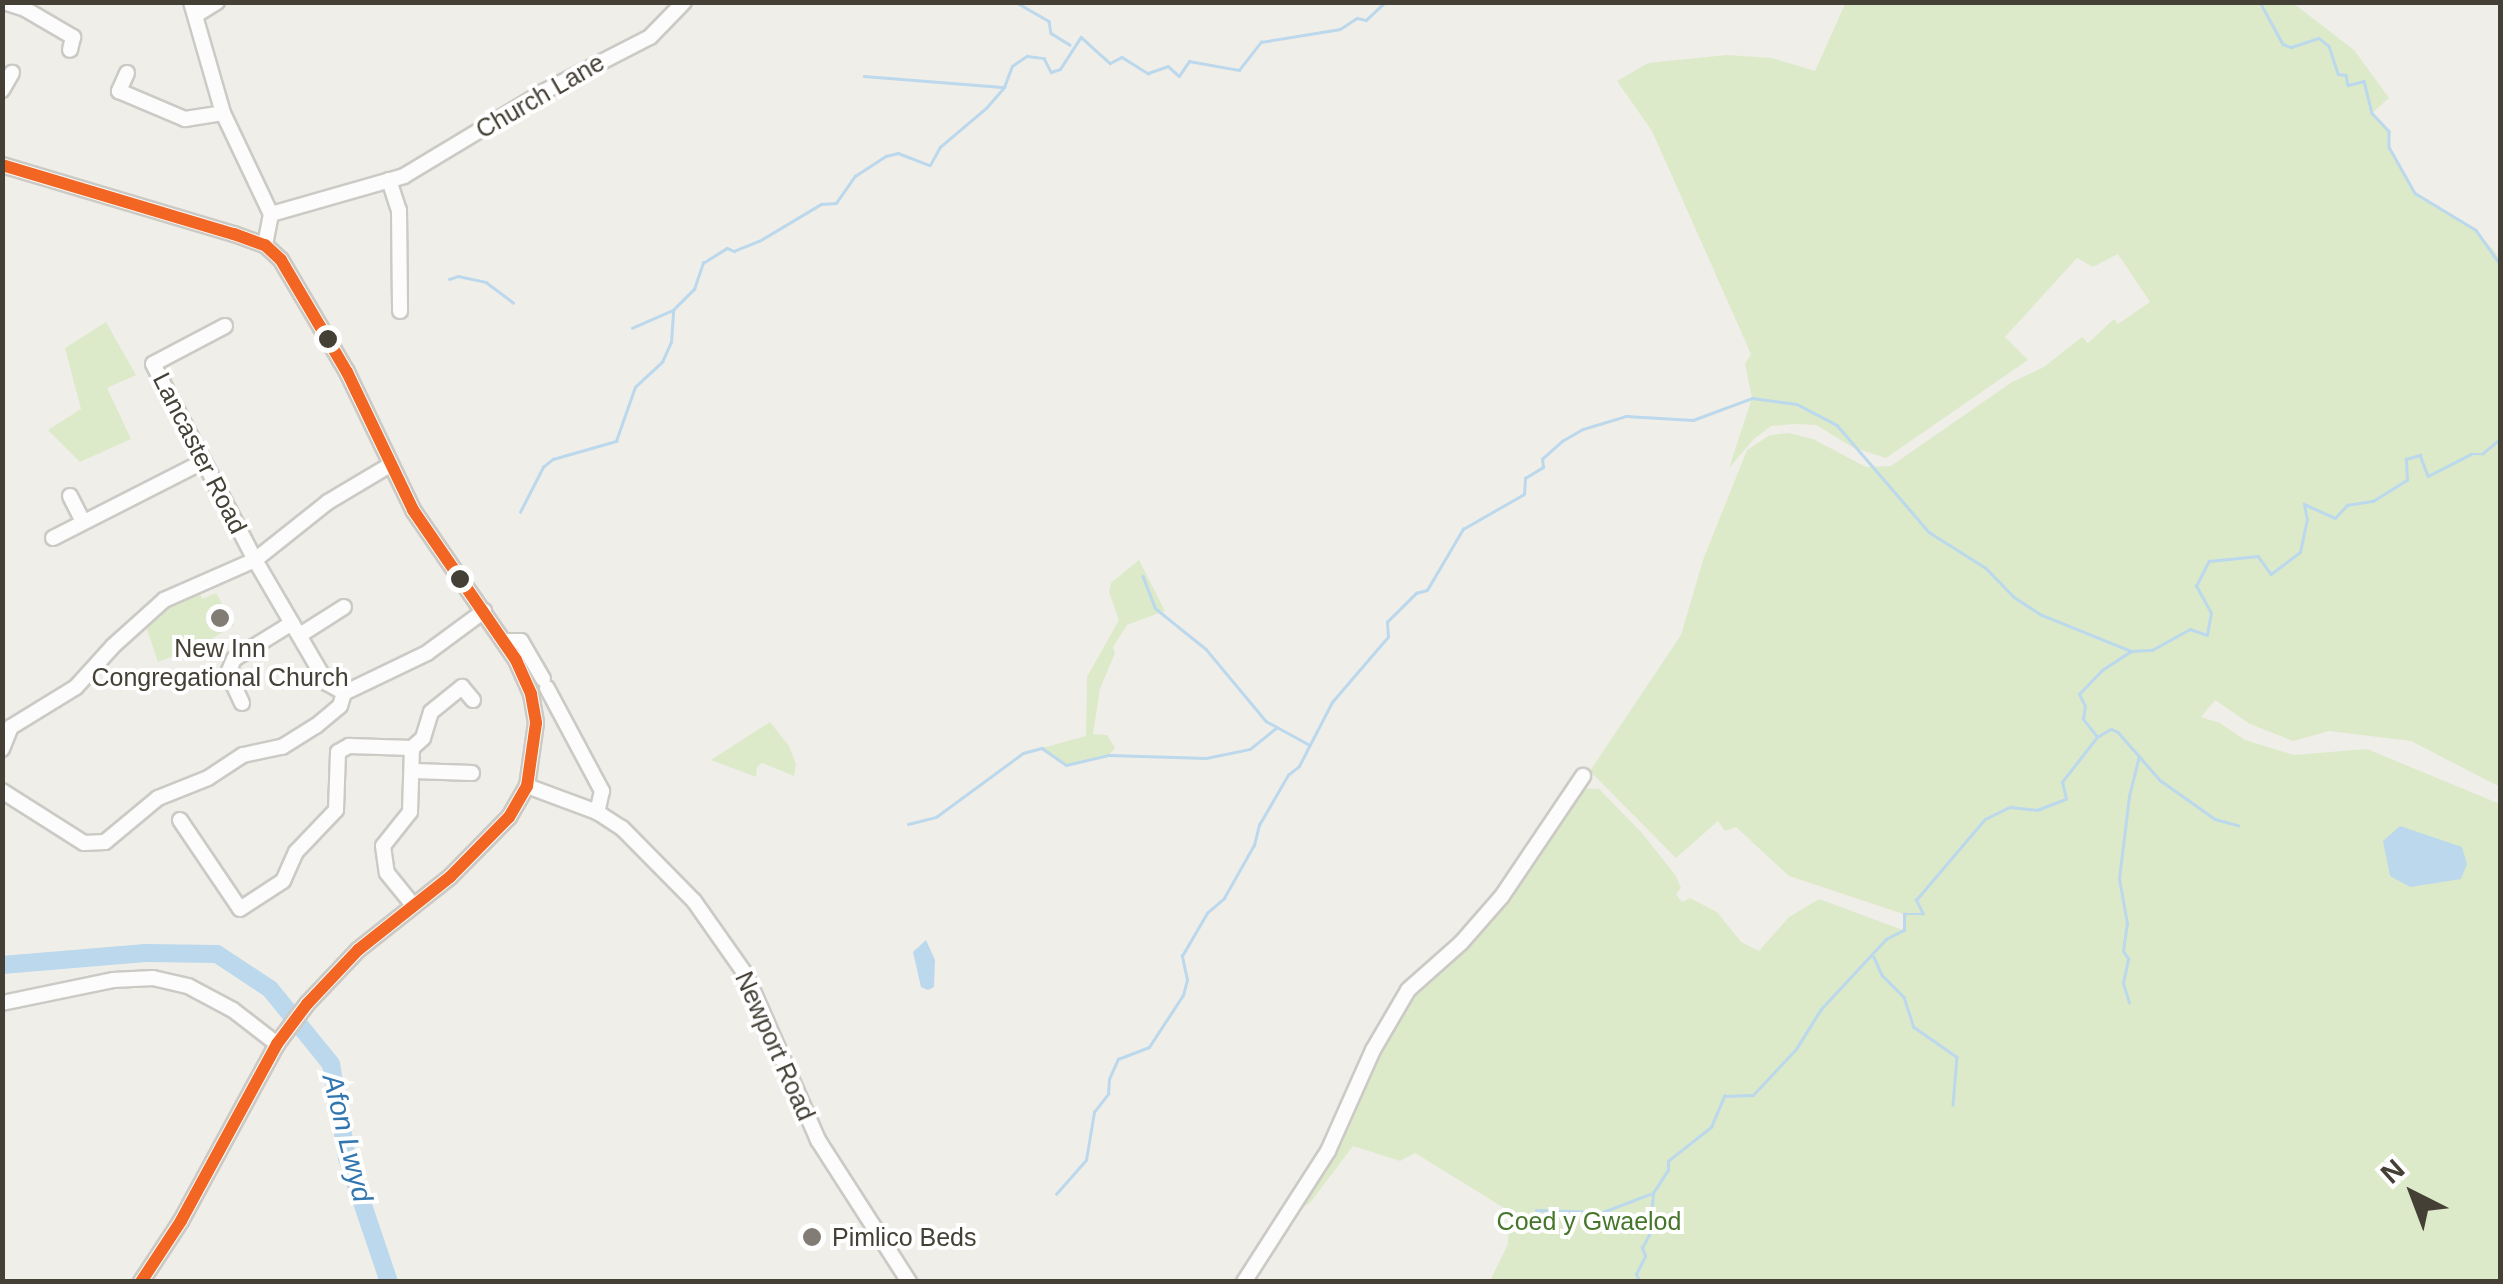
<!DOCTYPE html>
<html>
<head>
<meta charset="utf-8">
<style>
  body { margin:0 }
  #map { position:relative; width:2503px; height:1284px; overflow:hidden; background:#f0eee9; font-family:Arial,sans-serif }
  div>[style] { position:absolute }
  .green>* { inset:0; background:#dceaca }
  .water>* { inset:0; background:#bbd8ec }
  .stream>* { height:2.5px; margin:-1.25px; padding:0 1.25px; transform-origin:1.25px; border-radius:1.25px; background:#bbd8ec }
  .river>* { height:18px; margin:-9px; padding:0 9px; transform-origin:9px; border-radius:9px; background:#bbd8ec }
  .roads { filter:drop-shadow(2px 0 #cccac5) drop-shadow(-2px 0 #cccac5) drop-shadow(0 2px #cccac5) drop-shadow(0 -2px #cccac5) }
  .minor>* { height:14px; margin:-7px; padding:0 7px; transform-origin:7px; border-radius:7px; background:#fdfcfc }
  .bus-1>* { height:12px; margin:-6px; padding:0 6px; transform-origin:6px; border-radius:6px; background:#f26522 }
  .dots>* { width:28px; height:28px; translate:-50% -50%; box-sizing:border-box; border:5px solid #fff; border-radius:50% }
  span { translate:-50% -50%; white-space:nowrap; text-align:center; line-height:1.15; -webkit-text-stroke:8px #fff; paint-order:stroke }
  .street-label { font-size:25px; color:#454036 }
  .poi-label { font-size:25px; color:#454036 }
  .left { translate:0 -50%; text-align:left }
  .park-label { font-size:25px; color:#45762a }
  .water-label { font-size:28px; color:#3276af; font-style:italic }
  .frame { position:absolute; inset:0; border:5px solid #454036; pointer-events:none }
  .north { position:absolute; left:2363px; top:1144px; width:100px; height:100px; -webkit-text-stroke:8px #fff; paint-order:stroke; rotate:318deg; font-size:28px; font-weight:700; line-height:40px; text-align:center; color:#454036 }
  .north::after { content:''; display:block; margin:auto; width:35px; height:45px; background:#454036; clip-path:polygon(50% 0,100% 100%,50% 72%,0 100%) }
</style>
</head>
<body>
<div id="map">
  <div class="green">
    <i style="clip-path:polygon(1846px 2px,2293px 3px,2354px 50px,2389px 98px,2372px 113px,2389px 131px,2389px 147px,2415px 193px,2476px 231px,2496px 253px,2500px 262px,2500px 787px,2411px 741px,2329px 731px,2293px 741px,2250px 724px,2215px 700px,2201px 717px,2220px 723px,2245px 740px,2294px 755px,2367px 749px,2500px 804px,2500px 1281px,1490px 1281px,1508px 1244px,1509px 1211px,1415px 1153px,1400px 1161px,1353px 1146px,1310px 1203px,1299px 1208px,1413px 990px,1443px 964px,1579px 788px,1599px 789px,1642px 833px,1676px 876px,1681px 888px,1676px 894px,1682px 902px,1690px 898px,1717px 912px,1741px 942px,1759px 951px,1789px 917px,1819px 899px,1903px 930px,1903px 914px,1789px 876px,1736px 827px,1725px 831px,1718px 821px,1676px 858px,1590px 771px,1681px 635px,1703px 560px,1747px 450px,1770px 435px,1789px 433px,1813px 439px,1866px 467px,1891px 466px,2012px 382px,2044px 367px,2082px 337px,2088px 343px,2114px 319px,2118px 324px,2150px 302px,2118px 254px,2093px 267px,2077px 258px,2005px 337px,2028px 360px,1886px 458px,1852px 447px,1816px 425px,1794px 424px,1771px 426px,1755px 438px,1729px 468px,1752px 398px,1745px 364px,1751px 354px,1652px 131px,1617px 81px,1648px 63px,1727px 55px,1772px 58px,1815px 71px)"></i>
    <i style="clip-path:polygon(106px 322px,136px 375px,107px 388px,131px 439px,80px 462px,48px 430px,81px 409px,65px 348px)"></i>
    <i style="clip-path:polygon(1139px 560px,1165px 611px,1127px 625px,1113px 647px,1115px 653px,1100px 689px,1093px 734px,1107px 735px,1115px 748px,1109px 755px,1066px 765px,1042px 748px,1086px 736px,1087px 677px,1119px 620px,1109px 592px,1111px 583px)"></i>
    <i style="clip-path:polygon(197px 585px,202px 599px,216px 593px,234px 625px,204px 644px,158px 662px,144px 621px)"></i>
    <i style="clip-path:polygon(770px 722px,789px 746px,796px 764px,794px 776px,762px 763px,757px 767px,756px 777px,711px 760px)"></i>
  </div>
  <div class="water">
    <i style="clip-path:polygon(2400px 826px,2462px 847px,2467px 864px,2461px 879px,2410px 887px,2390px 876px,2383px 841px)"></i>
    <i style="clip-path:polygon(926px 940px,935px 960px,934px 987px,928px 990px,921px 987px,913px 952px)"></i>
  </div>
  <div class="stream">
    <i style="left:1016px;top:2px;width:38px;rotate:30deg"></i>
    <i style="left:1049px;top:21px;width:12px;rotate:81deg"></i>
    <i style="left:1051px;top:33px;width:22px;rotate:32deg"></i>
    <i style="left:2260px;top:2px;width:48px;rotate:61.3deg"></i>
    <i style="left:2283px;top:44px;width:9px;rotate:21deg"></i>
    <i style="left:2291px;top:47px;width:29px;rotate:-18deg"></i>
    <i style="left:2319px;top:38px;width:13px;rotate:39deg"></i>
    <i style="left:2329px;top:46px;width:29px;rotate:72deg"></i>
    <i style="left:2338px;top:74px;width:8px;rotate:7deg"></i>
    <i style="left:2346px;top:75px;width:10px;rotate:79deg"></i>
    <i style="left:2348px;top:85px;width:16px;rotate:-14deg"></i>
    <i style="left:2364px;top:81px;width:33px;rotate:76deg"></i>
    <i style="left:2372px;top:113px;width:25px;rotate:47deg"></i>
    <i style="left:2389px;top:131px;width:16px;rotate:90deg"></i>
    <i style="left:2389px;top:147px;width:53px;rotate:60.5deg"></i>
    <i style="left:2415px;top:193px;width:71px;rotate:31.2deg"></i>
    <i style="left:2476px;top:230px;width:42px;rotate:54.8deg"></i>
    <i style="left:864px;top:76px;width:138px;rotate:4.6deg"></i>
    <i style="left:449px;top:279px;width:9px;rotate:-18deg"></i>
    <i style="left:458px;top:276px;width:29px;rotate:12deg"></i>
    <i style="left:486px;top:282px;width:34px;rotate:37deg"></i>
    <i style="left:632px;top:328px;width:45px;rotate:-23.7deg"></i>
    <i style="left:673px;top:310px;width:30px;rotate:-45deg"></i>
    <i style="left:694px;top:289px;width:28px;rotate:-71deg"></i>
    <i style="left:703px;top:263px;width:28px;rotate:-32deg"></i>
    <i style="left:727px;top:248px;width:8px;rotate:23deg"></i>
    <i style="left:734px;top:251px;width:27px;rotate:-22deg"></i>
    <i style="left:759px;top:241px;width:72px;rotate:-30.8deg"></i>
    <i style="left:821px;top:204px;width:15px;rotate:-4deg"></i>
    <i style="left:836px;top:203px;width:33px;rotate:-55deg"></i>
    <i style="left:855px;top:176px;width:37px;rotate:-33deg"></i>
    <i style="left:886px;top:156px;width:12px;rotate:-14deg"></i>
    <i style="left:898px;top:153px;width:34px;rotate:21deg"></i>
    <i style="left:930px;top:165px;width:21px;rotate:-61deg"></i>
    <i style="left:940px;top:147px;width:60px;rotate:-40.3deg"></i>
    <i style="left:986px;top:108px;width:28px;rotate:-49deg"></i>
    <i style="left:1004px;top:87px;width:22px;rotate:-69deg"></i>
    <i style="left:1012px;top:66px;width:18px;rotate:-34deg"></i>
    <i style="left:1027px;top:56px;width:17px;rotate:7deg"></i>
    <i style="left:1044px;top:58px;width:16px;rotate:63deg"></i>
    <i style="left:1051px;top:72px;width:9px;rotate:-18deg"></i>
    <i style="left:1060px;top:69px;width:38px;rotate:-57deg"></i>
    <i style="left:1081px;top:37px;width:39px;rotate:42deg"></i>
    <i style="left:1110px;top:63px;width:13px;rotate:-27deg"></i>
    <i style="left:1122px;top:57px;width:31px;rotate:32deg"></i>
    <i style="left:1148px;top:73px;width:21px;rotate:-19deg"></i>
    <i style="left:1168px;top:66px;width:15px;rotate:42deg"></i>
    <i style="left:1179px;top:76px;width:18px;rotate:-56deg"></i>
    <i style="left:1189px;top:61px;width:51px;rotate:10.2deg"></i>
    <i style="left:1239px;top:70px;width:36px;rotate:-52deg"></i>
    <i style="left:1261px;top:42px;width:80px;rotate:-9.3deg"></i>
    <i style="left:1340px;top:29px;width:20px;rotate:-33deg"></i>
    <i style="left:1357px;top:18px;width:9px;rotate:13deg"></i>
    <i style="left:1366px;top:20px;width:26px;rotate:-43deg"></i>
    <i style="left:520px;top:512px;width:51px;rotate:-62.9deg"></i>
    <i style="left:543px;top:467px;width:13px;rotate:-39deg"></i>
    <i style="left:553px;top:459px;width:66px;rotate:-15.9deg"></i>
    <i style="left:616px;top:441px;width:57px;rotate:-70.6deg"></i>
    <i style="left:635px;top:387px;width:37px;rotate:-43deg"></i>
    <i style="left:662px;top:362px;width:22px;rotate:-66deg"></i>
    <i style="left:671px;top:342px;width:31px;rotate:-86deg"></i>
    <i style="left:1143px;top:576px;width:34px;rotate:69deg"></i>
    <i style="left:1155px;top:608px;width:65px;rotate:38.8deg"></i>
    <i style="left:1206px;top:649px;width:94px;rotate:50.2deg"></i>
    <i style="left:1266px;top:721px;width:48px;rotate:28.7deg"></i>
    <i style="left:2097px;top:737px;width:16px;rotate:-30deg"></i>
    <i style="left:2111px;top:729px;width:8px;rotate:23deg"></i>
    <i style="left:2118px;top:732px;width:64px;rotate:48.8deg"></i>
    <i style="left:2160px;top:780px;width:67px;rotate:35.3deg"></i>
    <i style="left:2215px;top:819px;width:24px;rotate:15deg"></i>
    <i style="left:908px;top:824px;width:29px;rotate:-14deg"></i>
    <i style="left:936px;top:817px;width:108px;rotate:-36.3deg"></i>
    <i style="left:1023px;top:753px;width:20px;rotate:-15deg"></i>
    <i style="left:1042px;top:748px;width:29px;rotate:35deg"></i>
    <i style="left:1066px;top:765px;width:44px;rotate:-13.1deg"></i>
    <i style="left:1109px;top:755px;width:97px;rotate:1.8deg"></i>
    <i style="left:1206px;top:758px;width:45px;rotate:-11.6deg"></i>
    <i style="left:1250px;top:749px;width:33px;rotate:-39deg"></i>
    <i style="left:1874px;top:957px;width:20px;rotate:66deg"></i>
    <i style="left:1882px;top:975px;width:31px;rotate:45deg"></i>
    <i style="left:1904px;top:997px;width:32px;rotate:72deg"></i>
    <i style="left:1914px;top:1027px;width:52px;rotate:34.9deg"></i>
    <i style="left:1957px;top:1057px;width:48px;rotate:94.8deg"></i>
    <i style="left:2129px;top:1003px;width:21px;rotate:-107deg"></i>
    <i style="left:2123px;top:983px;width:25px;rotate:-78deg"></i>
    <i style="left:2128px;top:959px;width:9px;rotate:-122deg"></i>
    <i style="left:2123px;top:951px;width:28px;rotate:-82deg"></i>
    <i style="left:2127px;top:923px;width:45px;rotate:-100.3deg"></i>
    <i style="left:2119px;top:879px;width:84px;rotate:-83.1deg"></i>
    <i style="left:2129px;top:796px;width:41px;rotate:-76deg"></i>
    <i style="left:1056px;top:1194px;width:45px;rotate:-48.6deg"></i>
    <i style="left:1086px;top:1160px;width:49px;rotate:-80.5deg"></i>
    <i style="left:1094px;top:1112px;width:23px;rotate:-52deg"></i>
    <i style="left:1108px;top:1094px;width:15px;rotate:-86deg"></i>
    <i style="left:1109px;top:1079px;width:22px;rotate:-66deg"></i>
    <i style="left:1118px;top:1059px;width:33px;rotate:-21deg"></i>
    <i style="left:1149px;top:1047px;width:62px;rotate:-56.8deg"></i>
    <i style="left:1183px;top:995px;width:16px;rotate:-75deg"></i>
    <i style="left:1187px;top:980px;width:25px;rotate:-102deg"></i>
    <i style="left:1182px;top:956px;width:50px;rotate:-59.8deg"></i>
    <i style="left:1207px;top:913px;width:23px;rotate:-41deg"></i>
    <i style="left:1224px;top:898px;width:61px;rotate:-60.5deg"></i>
    <i style="left:1254px;top:845px;width:21px;rotate:-76deg"></i>
    <i style="left:1259px;top:825px;width:58px;rotate:-59.9deg"></i>
    <i style="left:1288px;top:775px;width:14px;rotate:-39deg"></i>
    <i style="left:1299px;top:766px;width:72px;rotate:-62.7deg"></i>
    <i style="left:1332px;top:702px;width:86px;rotate:-49.3deg"></i>
    <i style="left:1388px;top:637px;width:15px;rotate:-94deg"></i>
    <i style="left:1387px;top:622px;width:41px;rotate:-45deg"></i>
    <i style="left:1416px;top:593px;width:11px;rotate:-15deg"></i>
    <i style="left:1427px;top:590px;width:71px;rotate:-59.5deg"></i>
    <i style="left:1463px;top:529px;width:70px;rotate:-29.8deg"></i>
    <i style="left:1524px;top:494px;width:16px;rotate:-86deg"></i>
    <i style="left:1525px;top:478px;width:21px;rotate:-31deg"></i>
    <i style="left:1543px;top:467px;width:8px;rotate:-97deg"></i>
    <i style="left:1542px;top:459px;width:27px;rotate:-42deg"></i>
    <i style="left:1562px;top:441px;width:24px;rotate:-30deg"></i>
    <i style="left:1583px;top:429px;width:45px;rotate:-16.8deg"></i>
    <i style="left:1626px;top:416px;width:67px;rotate:3.4deg"></i>
    <i style="left:1693px;top:420px;width:63px;rotate:-20.4deg"></i>
    <i style="left:1752px;top:398px;width:45px;rotate:7.6deg"></i>
    <i style="left:1797px;top:404px;width:45px;rotate:27.7deg"></i>
    <i style="left:1837px;top:425px;width:141px;rotate:49.3deg"></i>
    <i style="left:1929px;top:532px;width:67px;rotate:32.3deg"></i>
    <i style="left:1986px;top:568px;width:40px;rotate:46deg"></i>
    <i style="left:2014px;top:597px;width:33px;rotate:33deg"></i>
    <i style="left:2042px;top:615px;width:96px;rotate:22deg"></i>
    <i style="left:1536px;top:1210px;width:67px;rotate:1.7deg"></i>
    <i style="left:1603px;top:1212px;width:50px;rotate:-21deg"></i>
    <i style="left:1640px;top:1282px;width:9px;rotate:-117deg"></i>
    <i style="left:1636px;top:1274px;width:20px;rotate:-63deg"></i>
    <i style="left:1645px;top:1256px;width:9px;rotate:-111deg"></i>
    <i style="left:1642px;top:1248px;width:17px;rotate:-62deg"></i>
    <i style="left:1650px;top:1233px;width:40px;rotate:-85.7deg"></i>
    <i style="left:1653px;top:1193px;width:27px;rotate:-57deg"></i>
    <i style="left:1668px;top:1170px;width:9px;rotate:-90deg"></i>
    <i style="left:1668px;top:1161px;width:55px;rotate:-38.3deg"></i>
    <i style="left:1711px;top:1127px;width:34px;rotate:-67deg"></i>
    <i style="left:1724px;top:1096px;width:29px;rotate:-2deg"></i>
    <i style="left:1753px;top:1095px;width:63px;rotate:-46.9deg"></i>
    <i style="left:1796px;top:1049px;width:47px;rotate:-58deg"></i>
    <i style="left:1821px;top:1009px;width:96px;rotate:-47.1deg"></i>
    <i style="left:1886px;top:939px;width:20px;rotate:-27deg"></i>
    <i style="left:1904px;top:930px;width:16px;rotate:-90deg"></i>
    <i style="left:1904px;top:914px;width:19px"></i>
    <i style="left:1923px;top:914px;width:16px;rotate:-117deg"></i>
    <i style="left:1916px;top:900px;width:106px;rotate:-49.6deg"></i>
    <i style="left:1985px;top:819px;width:28px;rotate:-26deg"></i>
    <i style="left:2010px;top:807px;width:27px;rotate:6deg"></i>
    <i style="left:2037px;top:810px;width:31px;rotate:-21deg"></i>
    <i style="left:2066px;top:799px;width:17px;rotate:-103deg"></i>
    <i style="left:2062px;top:782px;width:57px;rotate:-52.1deg"></i>
    <i style="left:2097px;top:737px;width:23px;rotate:-128deg"></i>
    <i style="left:2083px;top:719px;width:13px;rotate:-81deg"></i>
    <i style="left:2085px;top:706px;width:13px;rotate:-117deg"></i>
    <i style="left:2079px;top:694px;width:33px;rotate:-46deg"></i>
    <i style="left:2102px;top:670px;width:35px;rotate:-33deg"></i>
    <i style="left:2131px;top:651px;width:21px;rotate:-3deg"></i>
    <i style="left:2152px;top:650px;width:43px;rotate:-28.9deg"></i>
    <i style="left:2190px;top:629px;width:18px;rotate:19deg"></i>
    <i style="left:2207px;top:635px;width:22px;rotate:-80deg"></i>
    <i style="left:2211px;top:613px;width:31px;rotate:-119deg"></i>
    <i style="left:2196px;top:586px;width:28px;rotate:-63deg"></i>
    <i style="left:2209px;top:561px;width:49px;rotate:-5.8deg"></i>
    <i style="left:2258px;top:556px;width:22px;rotate:54deg"></i>
    <i style="left:2271px;top:574px;width:36px;rotate:-37deg"></i>
    <i style="left:2300px;top:552px;width:33px;rotate:-78deg"></i>
    <i style="left:2307px;top:520px;width:16px;rotate:-101deg"></i>
    <i style="left:2304px;top:504px;width:34px;rotate:24deg"></i>
    <i style="left:2335px;top:518px;width:18px;rotate:-47deg"></i>
    <i style="left:2347px;top:505px;width:26px;rotate:-9deg"></i>
    <i style="left:2373px;top:501px;width:40px;rotate:-32deg"></i>
    <i style="left:2407px;top:480px;width:21px;rotate:-93deg"></i>
    <i style="left:2406px;top:459px;width:15px;rotate:-16deg"></i>
    <i style="left:2420px;top:455px;width:22px;rotate:69deg"></i>
    <i style="left:2428px;top:476px;width:48px;rotate:-27.1deg"></i>
    <i style="left:2471px;top:454px;width:11px"></i>
    <i style="left:2482px;top:454px;width:23px;rotate:-40deg"></i>
  </div>
  <div class="river">
    <i style="left:2px;top:965px;width:144px;rotate:-4.8deg"></i>
    <i style="left:146px;top:953px;width:71px;rotate:0.8deg"></i>
    <i style="left:217px;top:954px;width:64px;rotate:33.4deg"></i>
    <i style="left:270px;top:989px;width:97px;rotate:50.9deg"></i>
    <i style="left:331px;top:1064px;width:95px;rotate:80.3deg"></i>
    <i style="left:347px;top:1158px;width:131px;rotate:71.3deg"></i>
  </div>
  <div class="roads">
    <div class="minor">
      <i style="left:4px;top:2px;width:22px;rotate:18deg"></i>
      <i style="left:25px;top:9px;width:56px;rotate:30.3deg"></i>
      <i style="left:73px;top:37px;width:13px;rotate:103deg"></i>
      <i style="left:191px;top:2px;width:116px;rotate:73.9deg"></i>
      <i style="left:223px;top:113px;width:112px;rotate:64.6deg"></i>
      <i style="left:271px;top:214px;width:32px;rotate:101deg"></i>
      <i style="left:196px;top:15px;width:25px;rotate:-32deg"></i>
      <i style="left:127px;top:73px;width:20px;rotate:114deg"></i>
      <i style="left:119px;top:91px;width:72px;rotate:23deg"></i>
      <i style="left:185px;top:119px;width:38px;rotate:-9deg"></i>
      <i style="left:2px;top:90px;width:20px;rotate:-60deg"></i>
      <i style="left:2px;top:165px;width:242px;rotate:16.6deg"></i>
      <i style="left:234px;top:234px;width:33px;rotate:20deg"></i>
      <i style="left:265px;top:245px;width:22px;rotate:43deg"></i>
      <i style="left:281px;top:260px;width:130px;rotate:59.5deg"></i>
      <i style="left:347px;top:372px;width:153px;rotate:64.4deg"></i>
      <i style="left:413px;top:510px;width:182px;rotate:55.5deg"></i>
      <i style="left:516px;top:660px;width:37px;rotate:66deg"></i>
      <i style="left:531px;top:694px;width:29px;rotate:80deg"></i>
      <i style="left:536px;top:723px;width:64px;rotate:98.1deg"></i>
      <i style="left:527px;top:786px;width:36px;rotate:120deg"></i>
      <i style="left:509px;top:817px;width:84px;rotate:134.5deg"></i>
      <i style="left:450px;top:877px;width:117px;rotate:141.6deg"></i>
      <i style="left:358px;top:950px;width:74px;rotate:133.4deg"></i>
      <i style="left:307px;top:1004px;width:50px;rotate:126.9deg"></i>
      <i style="left:277px;top:1044px;width:201px;rotate:118.5deg"></i>
      <i style="left:181px;top:1221px;width:73px;rotate:123.3deg"></i>
      <i style="left:389px;top:180px;width:32px;rotate:72deg"></i>
      <i style="left:399px;top:210px;width:101px;rotate:89.4deg"></i>
      <i style="left:271px;top:214px;width:138px;rotate:-15.9deg"></i>
      <i style="left:404px;top:176px;width:162px;rotate:-31.1deg"></i>
      <i style="left:543px;top:92px;width:120px;rotate:-27.2deg"></i>
      <i style="left:650px;top:37px;width:49px;rotate:-45.8deg"></i>
      <i style="left:225px;top:326px;width:81px;rotate:152.2deg"></i>
      <i style="left:153px;top:364px;width:221px;rotate:62.5deg"></i>
      <i style="left:255px;top:560px;width:143px;rotate:59.7deg"></i>
      <i style="left:327px;top:683px;width:20px;rotate:30deg"></i>
      <i style="left:70px;top:496px;width:28px;rotate:63deg"></i>
      <i style="left:53px;top:538px;width:167px;rotate:-27deg"></i>
      <i style="left:300px;top:635px;width:52px;rotate:-32.5deg"></i>
      <i style="left:504px;top:641px;width:17px"></i>
      <i style="left:521px;top:641px;width:44px;rotate:59.9deg"></i>
      <i style="left:547px;top:688px;width:117px;rotate:61.9deg"></i>
      <i style="left:602px;top:791px;width:22px;rotate:103deg"></i>
      <i style="left:242px;top:703px;width:33px;rotate:-115deg"></i>
      <i style="left:228px;top:673px;width:15px;rotate:-67deg"></i>
      <i style="left:234px;top:659px;width:68px;rotate:-31.8deg"></i>
      <i style="left:412px;top:748px;width:64px;rotate:91.8deg"></i>
      <i style="left:410px;top:812px;width:43px;rotate:128.5deg"></i>
      <i style="left:383px;top:846px;width:27px;rotate:82deg"></i>
      <i style="left:387px;top:873px;width:41px;rotate:50.9deg"></i>
      <i style="left:412px;top:748px;width:15px;rotate:-42deg"></i>
      <i style="left:423px;top:738px;width:27px;rotate:-73deg"></i>
      <i style="left:431px;top:712px;width:40px;rotate:-39deg"></i>
      <i style="left:462px;top:687px;width:17px;rotate:50deg"></i>
      <i style="left:2px;top:749px;width:24px;rotate:-68deg"></i>
      <i style="left:11px;top:727px;width:76px;rotate:-31.6deg"></i>
      <i style="left:76px;top:687px;width:55px;rotate:-47.9deg"></i>
      <i style="left:113px;top:646px;width:69px;rotate:-42deg"></i>
      <i style="left:164px;top:600px;width:99px;rotate:-23.7deg"></i>
      <i style="left:255px;top:560px;width:93px;rotate:-38.5deg"></i>
      <i style="left:328px;top:502px;width:72px;rotate:-30.8deg"></i>
      <i style="left:414px;top:771px;width:58px;rotate:2deg"></i>
      <i style="left:527px;top:786px;width:75px;rotate:20.4deg"></i>
      <i style="left:597px;top:812px;width:30px;rotate:33deg"></i>
      <i style="left:622px;top:828px;width:103px;rotate:45.4deg"></i>
      <i style="left:694px;top:901px;width:90px;rotate:54.9deg"></i>
      <i style="left:746px;top:975px;width:180px;rotate:66.4deg"></i>
      <i style="left:818px;top:1140px;width:169px;rotate:57.3deg"></i>
      <i style="left:2px;top:791px;width:97px;rotate:32.4deg"></i>
      <i style="left:84px;top:843px;width:21px;rotate:-3deg"></i>
      <i style="left:105px;top:842px;width:69px;rotate:-39.7deg"></i>
      <i style="left:158px;top:798px;width:54px;rotate:-21.8deg"></i>
      <i style="left:208px;top:778px;width:42px;rotate:-33.3deg"></i>
      <i style="left:243px;top:755px;width:40px;rotate:-12deg"></i>
      <i style="left:282px;top:747px;width:40px;rotate:-32deg"></i>
      <i style="left:316px;top:726px;width:31px;rotate:-40deg"></i>
      <i style="left:340px;top:706px;width:14px;rotate:-73deg"></i>
      <i style="left:344px;top:693px;width:92px;rotate:-25.7deg"></i>
      <i style="left:427px;top:653px;width:71px;rotate:-36.4deg"></i>
      <i style="left:180px;top:820px;width:107px;rotate:56deg"></i>
      <i style="left:240px;top:909px;width:51px;rotate:-33.1deg"></i>
      <i style="left:283px;top:881px;width:32px;rotate:-66deg"></i>
      <i style="left:296px;top:852px;width:58px;rotate:-46.4deg"></i>
      <i style="left:336px;top:810px;width:58px;rotate:-88deg"></i>
      <i style="left:338px;top:752px;width:13px;rotate:-29deg"></i>
      <i style="left:349px;top:746px;width:63px;rotate:1.8deg"></i>
      <i style="left:2px;top:1003px;width:113px;rotate:-11.7deg"></i>
      <i style="left:113px;top:980px;width:40px;rotate:-2.9deg"></i>
      <i style="left:153px;top:978px;width:36px;rotate:13deg"></i>
      <i style="left:188px;top:986px;width:51px;rotate:28.1deg"></i>
      <i style="left:233px;top:1010px;width:56px;rotate:37.7deg"></i>
      <i style="left:1244px;top:1282px;width:156px;rotate:-57.3deg"></i>
      <i style="left:1328px;top:1151px;width:111px;rotate:-66deg"></i>
      <i style="left:1373px;top:1050px;width:69px;rotate:-59.7deg"></i>
      <i style="left:1408px;top:990px;width:71px;rotate:-41.6deg"></i>
      <i style="left:1461px;top:943px;width:62px;rotate:-48.9deg"></i>
      <i style="left:1502px;top:896px;width:145px;rotate:-56deg"></i>
    </div>
  </div>
  <div class="bus-1">
    <i style="left:2px;top:165px;width:242px;rotate:16.6deg"></i>
    <i style="left:234px;top:234px;width:33px;rotate:20deg"></i>
    <i style="left:265px;top:245px;width:22px;rotate:43deg"></i>
    <i style="left:281px;top:260px;width:130px;rotate:59.5deg"></i>
    <i style="left:347px;top:372px;width:153px;rotate:64.4deg"></i>
    <i style="left:413px;top:510px;width:182px;rotate:55.5deg"></i>
    <i style="left:516px;top:660px;width:37px;rotate:66deg"></i>
    <i style="left:531px;top:694px;width:29px;rotate:80deg"></i>
    <i style="left:536px;top:723px;width:64px;rotate:98.1deg"></i>
    <i style="left:527px;top:786px;width:36px;rotate:120deg"></i>
    <i style="left:509px;top:817px;width:84px;rotate:134.5deg"></i>
    <i style="left:450px;top:877px;width:117px;rotate:141.6deg"></i>
    <i style="left:358px;top:950px;width:74px;rotate:133.4deg"></i>
    <i style="left:307px;top:1004px;width:50px;rotate:126.9deg"></i>
    <i style="left:277px;top:1044px;width:201px;rotate:118.5deg"></i>
    <i style="left:181px;top:1221px;width:73px;rotate:123.3deg"></i>
  </div>
  <div class="dots">
    <i style="left:328px;top:339px;background:#454036"></i>
    <i style="left:460px;top:579px;background:#454036"></i>
    <i style="left:220px;top:618px;background:#817d75"></i>
    <i style="left:812px;top:1237px;background:#817d75"></i>
  </div>
  <div class="street-label">
    <span style="left:540px;top:96px;rotate:-30deg">Church Lane</span>
    <span style="left:200px;top:453px;rotate:63deg">Lancaster Road</span>
    <span style="left:775px;top:1046px;rotate:66deg">Newport Road</span>
  </div>
  <div class="poi-label">
    <span style="left:220px;top:663px">New Inn<br>Congregational Church</span>
    <span class="left" style="left:832px;top:1237px">Pimlico Beds</span>
  </div>
  <div class="park-label">
    <span style="left:1589px;top:1221px">Coed y Gwaelod</span>
  </div>
  <div class="water-label">
    <span style="left:347px;top:1138px;rotate:76deg">Afon Lwyd</span>
  </div>
  <div class="frame"></div>
  <div class="north">N</div>
</div>
</body>
</html>
